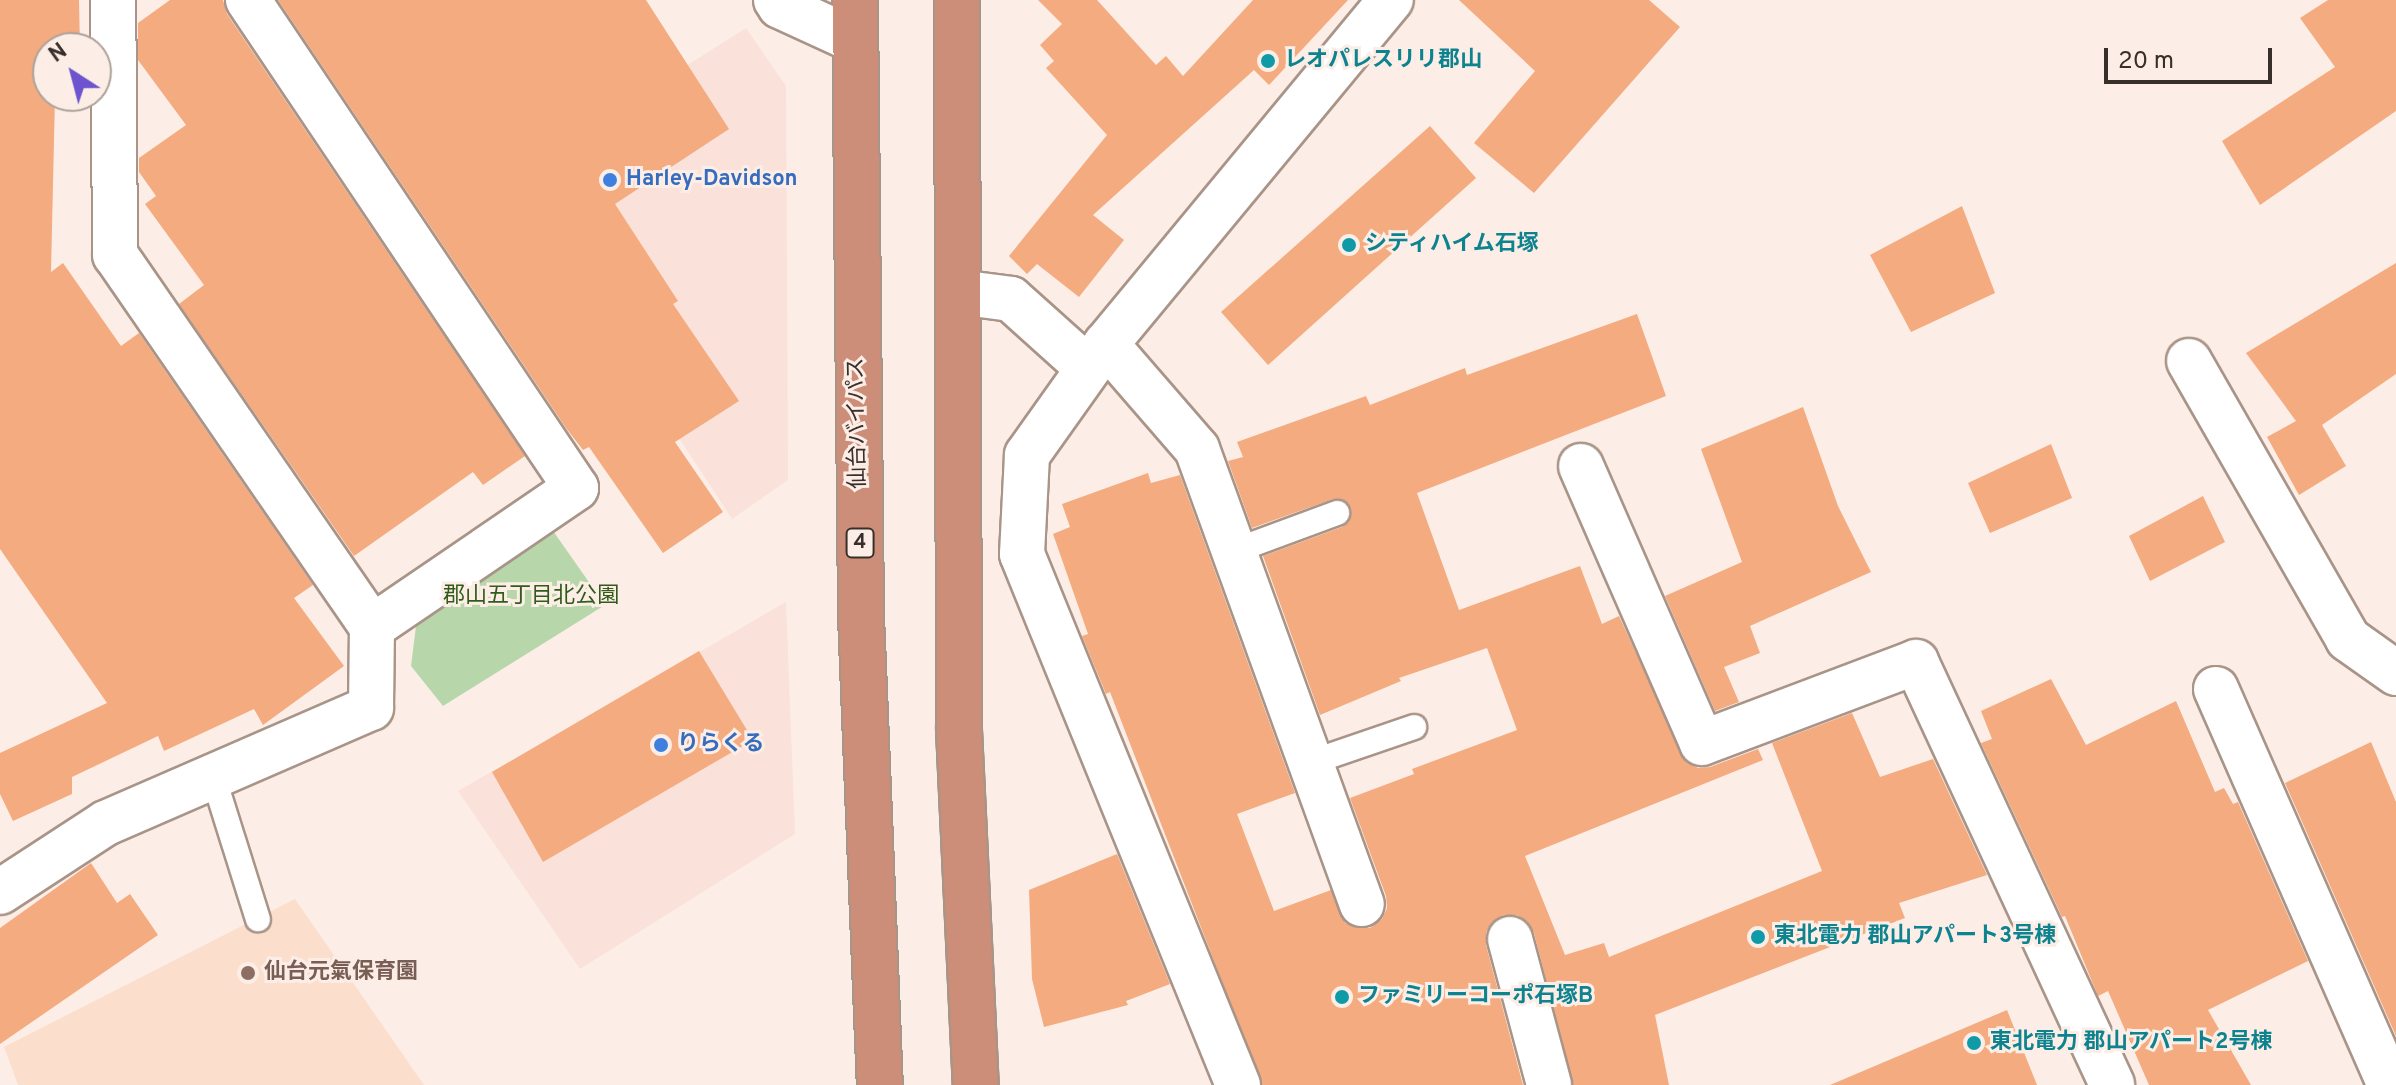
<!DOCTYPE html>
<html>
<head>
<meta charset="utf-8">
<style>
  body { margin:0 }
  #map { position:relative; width:2396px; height:1085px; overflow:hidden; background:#fceee6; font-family:Overpass,"Noto Sans JP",sans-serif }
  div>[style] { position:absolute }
  .commercial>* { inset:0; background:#fae1d9 }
  .built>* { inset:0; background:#fcdecd }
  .green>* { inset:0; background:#b7d7ab }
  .building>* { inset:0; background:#f3ab7f }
  .roads { filter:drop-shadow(2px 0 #a99488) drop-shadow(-2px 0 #a99488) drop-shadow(0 2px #a99488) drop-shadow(0 -2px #a99488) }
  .service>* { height:24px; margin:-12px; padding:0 12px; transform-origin:12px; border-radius:12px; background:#fff }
  .minor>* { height:44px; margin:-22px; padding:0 22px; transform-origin:22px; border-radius:22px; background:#fff }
  .trunk>* { height:44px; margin:-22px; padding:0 22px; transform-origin:22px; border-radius:22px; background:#cc8e78 }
  .dots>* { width:22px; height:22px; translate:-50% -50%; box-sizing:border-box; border:4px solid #fceee6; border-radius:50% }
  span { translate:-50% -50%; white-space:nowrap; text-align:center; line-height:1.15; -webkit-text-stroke:6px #fceee6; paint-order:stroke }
  .shield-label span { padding:2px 6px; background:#fceee6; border:2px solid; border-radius:6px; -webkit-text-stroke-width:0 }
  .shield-label { font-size:20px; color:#382f2a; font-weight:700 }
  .culture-label { font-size:22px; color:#0d838f; font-weight:700 }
  .left { translate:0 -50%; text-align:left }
  .shop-label { font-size:22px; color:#366cbe; font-weight:700 }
  .street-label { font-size:22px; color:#382f2a }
  .park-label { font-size:22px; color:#305b1a }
  .education-label { font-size:22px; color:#785e54; font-weight:700 }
  .north { position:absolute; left:32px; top:32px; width:80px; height:80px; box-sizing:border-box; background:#fceee6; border:2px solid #aea29b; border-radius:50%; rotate:324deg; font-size:22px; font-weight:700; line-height:32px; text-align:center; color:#382f2a }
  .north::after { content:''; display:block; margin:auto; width:28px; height:36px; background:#6d54ce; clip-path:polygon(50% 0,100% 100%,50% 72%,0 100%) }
  .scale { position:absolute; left:2104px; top:48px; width:168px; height:36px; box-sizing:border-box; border:4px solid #382f2a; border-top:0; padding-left:10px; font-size:24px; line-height:28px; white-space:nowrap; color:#382f2a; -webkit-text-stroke:6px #fceee6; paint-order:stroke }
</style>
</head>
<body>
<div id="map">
  <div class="commercial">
    <i style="clip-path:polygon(746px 28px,786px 86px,788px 480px,732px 519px,509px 178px)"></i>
    <i style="clip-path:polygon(786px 602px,795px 834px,580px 969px,458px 791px)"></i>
  </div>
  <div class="built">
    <i style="clip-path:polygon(295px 899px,424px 1085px,18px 1085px,4px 1047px)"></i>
  </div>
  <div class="green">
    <i style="clip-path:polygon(551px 528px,605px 605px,443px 706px,411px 666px,417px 618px)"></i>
  </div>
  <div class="building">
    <i style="clip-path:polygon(0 0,79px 0,80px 48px,48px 48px,48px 96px,55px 96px,51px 272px,63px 263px,121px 346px,139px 333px,313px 585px,294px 598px,344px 666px,263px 725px,254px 709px,164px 751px,158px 736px,72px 777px,72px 794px,13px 821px,0 794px,0 753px,107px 703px,0 549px)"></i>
    <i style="clip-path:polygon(170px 0,223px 0,227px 14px,525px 456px,483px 485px,473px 472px,354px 556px,179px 304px,204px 285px,145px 204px,156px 196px,139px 172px,139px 158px,186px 125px,138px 60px,138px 23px)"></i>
    <i style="clip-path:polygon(278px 0,646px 0,729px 129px,615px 204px,678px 301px,673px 304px,739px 401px,675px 442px,723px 512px,663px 553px,589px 447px,583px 450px,566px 428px)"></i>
    <i style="clip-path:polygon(1038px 0,1097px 0,1156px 65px,1166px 56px,1183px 76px,1253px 0,1348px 0,1269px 85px,1254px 70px,1093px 215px,1124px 240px,1079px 297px,1037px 264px,1027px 274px,1009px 256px,1107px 135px,1046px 68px,1054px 61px,1040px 45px,1062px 24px)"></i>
    <i style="clip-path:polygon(1459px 0,1649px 0,1680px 27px,1534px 193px,1474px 143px,1535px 71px)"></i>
    <i style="clip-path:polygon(2328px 0,2396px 0,2396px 111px,2260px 205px,2222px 141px,2335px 67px,2300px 18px)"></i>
    <i style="clip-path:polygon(1430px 126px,1476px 178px,1268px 365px,1221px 312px)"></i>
    <i style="clip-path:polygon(1962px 206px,1995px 293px,1911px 332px,1870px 255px)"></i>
    <i style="clip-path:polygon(2396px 263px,2396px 374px,2322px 425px,2346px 466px,2299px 495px,2267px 437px,2296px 421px,2246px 353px)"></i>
    <i style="clip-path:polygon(1637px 314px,1666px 396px,1417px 493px,1459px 610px,1580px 566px,1602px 624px,1619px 616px,1686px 762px,1698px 768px,1710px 767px,1758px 749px,1763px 760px,1525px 856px,1565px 955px,1604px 943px,1609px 957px,1822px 871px,1772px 743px,1852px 713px,1880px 777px,1933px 759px,1987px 875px,1899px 903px,1905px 918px,1655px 1015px,1669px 1085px,1573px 1085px,1534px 933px,1527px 921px,1517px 915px,1504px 915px,1492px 922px,1486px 932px,1486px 945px,1523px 1085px,1262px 1085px,1110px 692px,1106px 694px,1082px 636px,1088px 634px,1053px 534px,1070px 527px,1062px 504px,1148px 473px,1151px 483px,1180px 475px,1295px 793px,1237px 814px,1274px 911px,1331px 890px,1345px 923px,1357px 928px,1370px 928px,1382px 919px,1387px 908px,1386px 896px,1350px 798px,1414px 774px,1412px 769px,1517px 730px,1487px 648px,1399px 678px,1401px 681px,1320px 715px,1263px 556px,1342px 527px,1349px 522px,1351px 509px,1346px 501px,1333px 499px,1252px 528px,1228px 461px,1243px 457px,1237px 442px,1366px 396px,1370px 405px,1465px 368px,1467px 375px)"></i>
    <i style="clip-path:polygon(1803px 407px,1838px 506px,1871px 572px,1750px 626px,1760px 653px,1724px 667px,1739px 702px,1715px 711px,1665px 596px,1742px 562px,1701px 449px)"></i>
    <i style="clip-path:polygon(2051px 444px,2072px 498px,1990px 533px,1968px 483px)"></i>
    <i style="clip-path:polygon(2203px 496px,2225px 542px,2150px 581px,2129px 536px)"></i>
    <i style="clip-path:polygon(699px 651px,753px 740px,543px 862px,492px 772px)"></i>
    <i style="clip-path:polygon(2051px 679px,2086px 745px,2176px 701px,2215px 792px,2224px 788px,2233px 804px,2238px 802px,2308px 961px,2208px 1010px,2251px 1085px,2149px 1085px,2108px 991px,2098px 996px,2065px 916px,2062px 917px,1981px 743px,1992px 739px,1981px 711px)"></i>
    <i style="clip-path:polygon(2371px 742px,2396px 802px,2396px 1036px,2285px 783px)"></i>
    <i style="clip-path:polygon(1117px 854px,1170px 984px,1126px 1001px,1128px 1005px,1044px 1027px,1032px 979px,1029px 890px)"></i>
    <i style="clip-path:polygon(91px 863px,117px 903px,130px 894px,158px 935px,0 1044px,0 928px)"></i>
    <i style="clip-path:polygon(2007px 1010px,2037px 1085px,1830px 1085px)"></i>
  </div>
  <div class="roads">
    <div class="service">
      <i style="left:1234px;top:551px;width:110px;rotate:-20.3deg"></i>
      <i style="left:1312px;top:762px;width:108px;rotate:-18.9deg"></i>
      <i style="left:214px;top:779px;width:147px;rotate:72.6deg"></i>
    </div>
    <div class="minor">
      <i style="left:248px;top:0;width:588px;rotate:56.09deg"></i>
      <i style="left:576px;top:488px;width:247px;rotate:145.7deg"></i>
      <i style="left:776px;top:0;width:7px;rotate:56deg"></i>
      <i style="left:780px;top:6px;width:81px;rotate:24.7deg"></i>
      <i style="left:958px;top:292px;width:53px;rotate:7.5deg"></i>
      <i style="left:1011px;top:299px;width:103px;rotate:41.9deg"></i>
      <i style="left:1106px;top:344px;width:139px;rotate:49.1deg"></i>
      <i style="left:1197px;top:449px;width:484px;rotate:70.1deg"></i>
      <i style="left:2189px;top:361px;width:320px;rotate:60.2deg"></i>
      <i style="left:2348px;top:639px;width:59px;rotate:35.3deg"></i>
      <i style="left:1581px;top:466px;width:302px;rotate:66.4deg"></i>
      <i style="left:1702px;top:743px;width:229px;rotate:-20.7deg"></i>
      <i style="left:1916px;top:662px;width:466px;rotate:65.1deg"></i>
      <i style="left:2216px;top:689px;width:433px;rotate:66.3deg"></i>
      <i style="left:0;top:892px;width:126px;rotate:-33.1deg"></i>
      <i style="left:106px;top:823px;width:289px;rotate:-23.5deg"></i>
      <i style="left:371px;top:708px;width:81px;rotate:-89.3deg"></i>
      <i style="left:372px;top:627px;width:452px;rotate:-124.6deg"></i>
      <i style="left:115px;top:255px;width:255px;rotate:-90.4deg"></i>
      <i style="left:1510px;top:939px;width:151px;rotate:75deg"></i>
      <i style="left:1238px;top:1085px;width:573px;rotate:-112.14deg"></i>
      <i style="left:1022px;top:554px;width:99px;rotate:-87.1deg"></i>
      <i style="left:1027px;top:455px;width:136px;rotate:-54.6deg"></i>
      <i style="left:1106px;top:344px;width:447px;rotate:-50.4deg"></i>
    </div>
    <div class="trunk">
      <i style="left:855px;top:0;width:616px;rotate:89.44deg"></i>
      <i style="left:861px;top:616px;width:469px;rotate:87.7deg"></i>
      <i style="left:957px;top:0;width:730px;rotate:89.84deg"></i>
      <i style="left:959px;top:730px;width:355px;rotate:87.3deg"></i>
    </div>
  </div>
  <div class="dots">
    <i style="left:1268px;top:61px;background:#0f9aa8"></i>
    <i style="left:610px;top:180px;background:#3f7fe0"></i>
    <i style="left:1349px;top:245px;background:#0f9aa8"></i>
    <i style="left:661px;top:745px;background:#3f7fe0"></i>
    <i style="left:1758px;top:937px;background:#0f9aa8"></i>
    <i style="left:248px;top:973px;background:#8d6e63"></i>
    <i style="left:1342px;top:997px;background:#0f9aa8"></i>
    <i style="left:1974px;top:1043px;background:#0f9aa8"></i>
  </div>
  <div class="shield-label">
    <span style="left:860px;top:543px">4</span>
  </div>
  <div class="culture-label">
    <span class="left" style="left:1284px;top:61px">レオパレスリリ郡山</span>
    <span class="left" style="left:1365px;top:245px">シティハイム石塚</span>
    <span class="left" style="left:1774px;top:937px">東北電力 郡山アパート3号棟</span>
    <span class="left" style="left:1358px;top:997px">ファミリーコーポ石塚B</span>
    <span class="left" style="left:1990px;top:1043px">東北電力 郡山アパート2号棟</span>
  </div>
  <div class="shop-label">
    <span class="left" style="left:626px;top:180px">Harley-Davidson</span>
    <span class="left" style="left:677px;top:745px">りらくる</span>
  </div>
  <div class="street-label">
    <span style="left:858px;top:423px;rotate:-91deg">仙台バイパス</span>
  </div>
  <div class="park-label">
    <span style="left:531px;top:597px">郡山五丁目北公園</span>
  </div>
  <div class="education-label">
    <span class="left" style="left:264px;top:973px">仙台元氣保育園</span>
  </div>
  <div class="north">N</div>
  <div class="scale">20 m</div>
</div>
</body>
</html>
